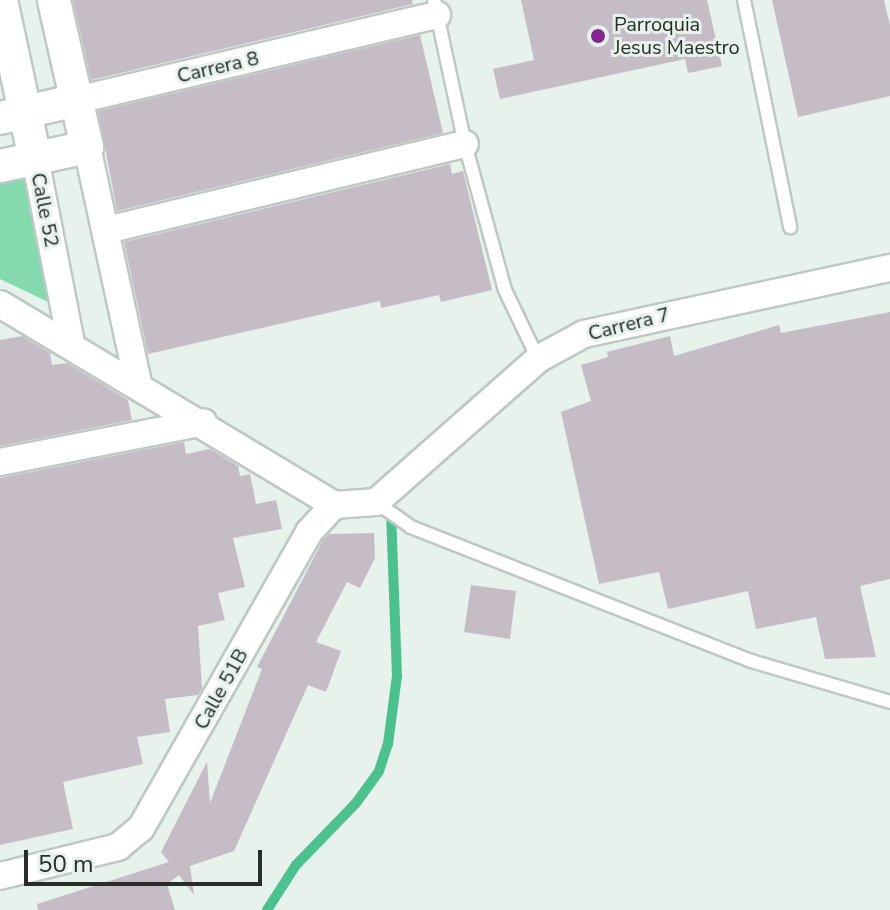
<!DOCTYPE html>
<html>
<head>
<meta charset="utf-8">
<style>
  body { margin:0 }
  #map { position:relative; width:890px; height:910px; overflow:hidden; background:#e6f2eb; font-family:"Nunito Sans",sans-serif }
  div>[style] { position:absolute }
  .green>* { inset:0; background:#84d9af }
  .stream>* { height:10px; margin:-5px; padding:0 5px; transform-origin:5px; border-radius:5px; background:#4cc08e }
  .building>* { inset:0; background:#c5bcc6 }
  .roads { filter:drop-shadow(2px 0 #bdc9c2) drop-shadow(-2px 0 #bdc9c2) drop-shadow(0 2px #bdc9c2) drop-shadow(0 -2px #bdc9c2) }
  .service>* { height:12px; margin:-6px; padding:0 6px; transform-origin:6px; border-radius:6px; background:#fff }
  .minor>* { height:26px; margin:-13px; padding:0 13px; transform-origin:13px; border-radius:13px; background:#fff }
  .tertiary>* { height:32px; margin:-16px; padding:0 16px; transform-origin:16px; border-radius:16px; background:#fff }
  .dots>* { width:22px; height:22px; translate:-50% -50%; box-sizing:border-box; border:4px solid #e6f2eb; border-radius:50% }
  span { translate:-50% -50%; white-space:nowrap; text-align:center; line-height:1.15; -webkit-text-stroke:6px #e6f2eb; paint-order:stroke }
  .poi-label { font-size:20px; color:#282d2a }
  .left { translate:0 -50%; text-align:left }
  .street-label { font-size:20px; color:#282d2a }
  .scale { position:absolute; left:24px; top:850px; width:238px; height:36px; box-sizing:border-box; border:4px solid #282d2a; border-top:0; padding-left:10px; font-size:24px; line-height:28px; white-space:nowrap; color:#282d2a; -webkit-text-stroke:6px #e6f2eb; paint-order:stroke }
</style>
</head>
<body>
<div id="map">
  <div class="green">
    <i style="clip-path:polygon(31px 168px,61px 308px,0 279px,0 176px)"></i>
  </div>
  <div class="stream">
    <i style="left:267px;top:910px;width:54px;rotate:-57.2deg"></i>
    <i style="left:296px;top:865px;width:86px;rotate:-45.9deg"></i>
    <i style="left:356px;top:803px;width:39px;rotate:-54deg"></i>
    <i style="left:379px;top:771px;width:28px;rotate:-72deg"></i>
    <i style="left:388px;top:744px;width:69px;rotate:-82.5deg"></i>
    <i style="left:397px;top:676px;width:163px;rotate:-92.1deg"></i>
  </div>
  <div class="building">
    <i style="clip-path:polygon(73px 0,412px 0,413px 4px,91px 80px)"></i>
    <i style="clip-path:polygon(521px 0,707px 0,722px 66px,688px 73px,685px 59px,500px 99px,493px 69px,534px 60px)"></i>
    <i style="clip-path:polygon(772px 0,884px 0,890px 25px,890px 96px,798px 117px)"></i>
    <i style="clip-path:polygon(420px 35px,443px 133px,117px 211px,98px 111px)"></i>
    <i style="clip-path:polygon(450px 164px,452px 174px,463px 171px,492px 290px,441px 302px,439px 295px,381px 308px,380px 301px,148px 354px,124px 242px)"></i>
    <i style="clip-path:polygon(890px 312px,890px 579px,860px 586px,876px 657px,825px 659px,816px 617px,756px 629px,748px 591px,668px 609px,659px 572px,599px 584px,561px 412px,591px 401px,581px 365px,608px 357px,607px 352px,670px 336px,674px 356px,779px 325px,781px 333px)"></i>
    <i style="clip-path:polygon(22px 336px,50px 353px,52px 365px,67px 363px,128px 400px,132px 420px,0 446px,0 340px)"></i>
    <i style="clip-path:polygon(184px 442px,186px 454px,210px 449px,238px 466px,240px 476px,250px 474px,256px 504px,276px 500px,282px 529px,233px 538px,245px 587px,218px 593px,225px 620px,198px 626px,202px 688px,198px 695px,165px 699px,170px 732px,137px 737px,143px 764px,63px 782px,73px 829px,0 845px,0 478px)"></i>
    <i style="clip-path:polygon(374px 533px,375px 558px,360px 588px,347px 582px,316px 642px,341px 651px,326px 692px,308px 685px,234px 851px,190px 866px,194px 895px,179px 875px,167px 884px,175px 910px,38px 910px,37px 904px,169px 862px,161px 852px,207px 762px,210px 803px,262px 669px,257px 667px,323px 540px,329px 534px)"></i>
    <i style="clip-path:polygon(471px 585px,516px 591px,510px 639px,464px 632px)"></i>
  </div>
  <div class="roads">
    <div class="service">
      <i style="left:434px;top:0;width:147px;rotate:77.9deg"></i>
      <i style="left:465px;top:144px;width:151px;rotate:74.7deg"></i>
      <i style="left:505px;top:290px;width:76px;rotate:64.4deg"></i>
      <i style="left:744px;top:0;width:232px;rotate:78.5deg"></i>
      <i style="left:376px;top:502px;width:43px;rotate:35.5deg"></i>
      <i style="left:411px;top:527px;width:365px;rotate:21.5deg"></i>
      <i style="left:751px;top:661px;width:145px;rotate:16.4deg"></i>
    </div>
    <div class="minor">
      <i style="left:77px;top:100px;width:370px;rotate:-13.3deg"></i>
      <i style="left:87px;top:147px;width:241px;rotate:77.8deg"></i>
      <i style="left:35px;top:158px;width:189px;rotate:79deg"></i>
      <i style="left:106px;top:230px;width:369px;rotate:-13.5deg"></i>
      <i style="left:0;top:304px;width:390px;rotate:31deg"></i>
      <i style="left:334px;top:505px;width:42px;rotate:-4.1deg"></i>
      <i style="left:376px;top:502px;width:216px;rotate:-41.4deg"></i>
      <i style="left:538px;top:359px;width:52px;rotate:-28.5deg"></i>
      <i style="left:584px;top:334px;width:313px;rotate:-12.2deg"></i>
      <i style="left:0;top:462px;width:207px;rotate:-11.1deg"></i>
      <i style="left:0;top:876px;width:122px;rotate:-13.8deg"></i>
      <i style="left:118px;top:847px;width:30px;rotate:-40deg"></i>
      <i style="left:141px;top:828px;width:340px;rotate:-60.4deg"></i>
      <i style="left:309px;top:532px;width:37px;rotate:-47deg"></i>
    </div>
    <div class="tertiary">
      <i style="left:1px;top:0;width:162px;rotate:77.9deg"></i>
      <i style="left:0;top:118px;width:79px;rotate:-13.2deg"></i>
      <i style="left:0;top:166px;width:89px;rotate:-12.3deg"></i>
      <i style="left:87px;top:147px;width:151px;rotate:-102.7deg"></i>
    </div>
  </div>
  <div class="dots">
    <i style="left:598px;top:36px;background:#85258f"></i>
  </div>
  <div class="poi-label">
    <span class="left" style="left:614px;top:36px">Parroquia<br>Jesus Maestro</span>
  </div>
  <div class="street-label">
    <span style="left:218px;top:67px;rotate:-13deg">Carrera 8</span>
    <span style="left:45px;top:210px;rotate:79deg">Calle 52</span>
    <span style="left:629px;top:324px;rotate:-14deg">Carrera 7</span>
    <span style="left:221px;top:689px;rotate:-61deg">Calle 51B</span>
  </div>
  <div class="scale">50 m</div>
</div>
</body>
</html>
